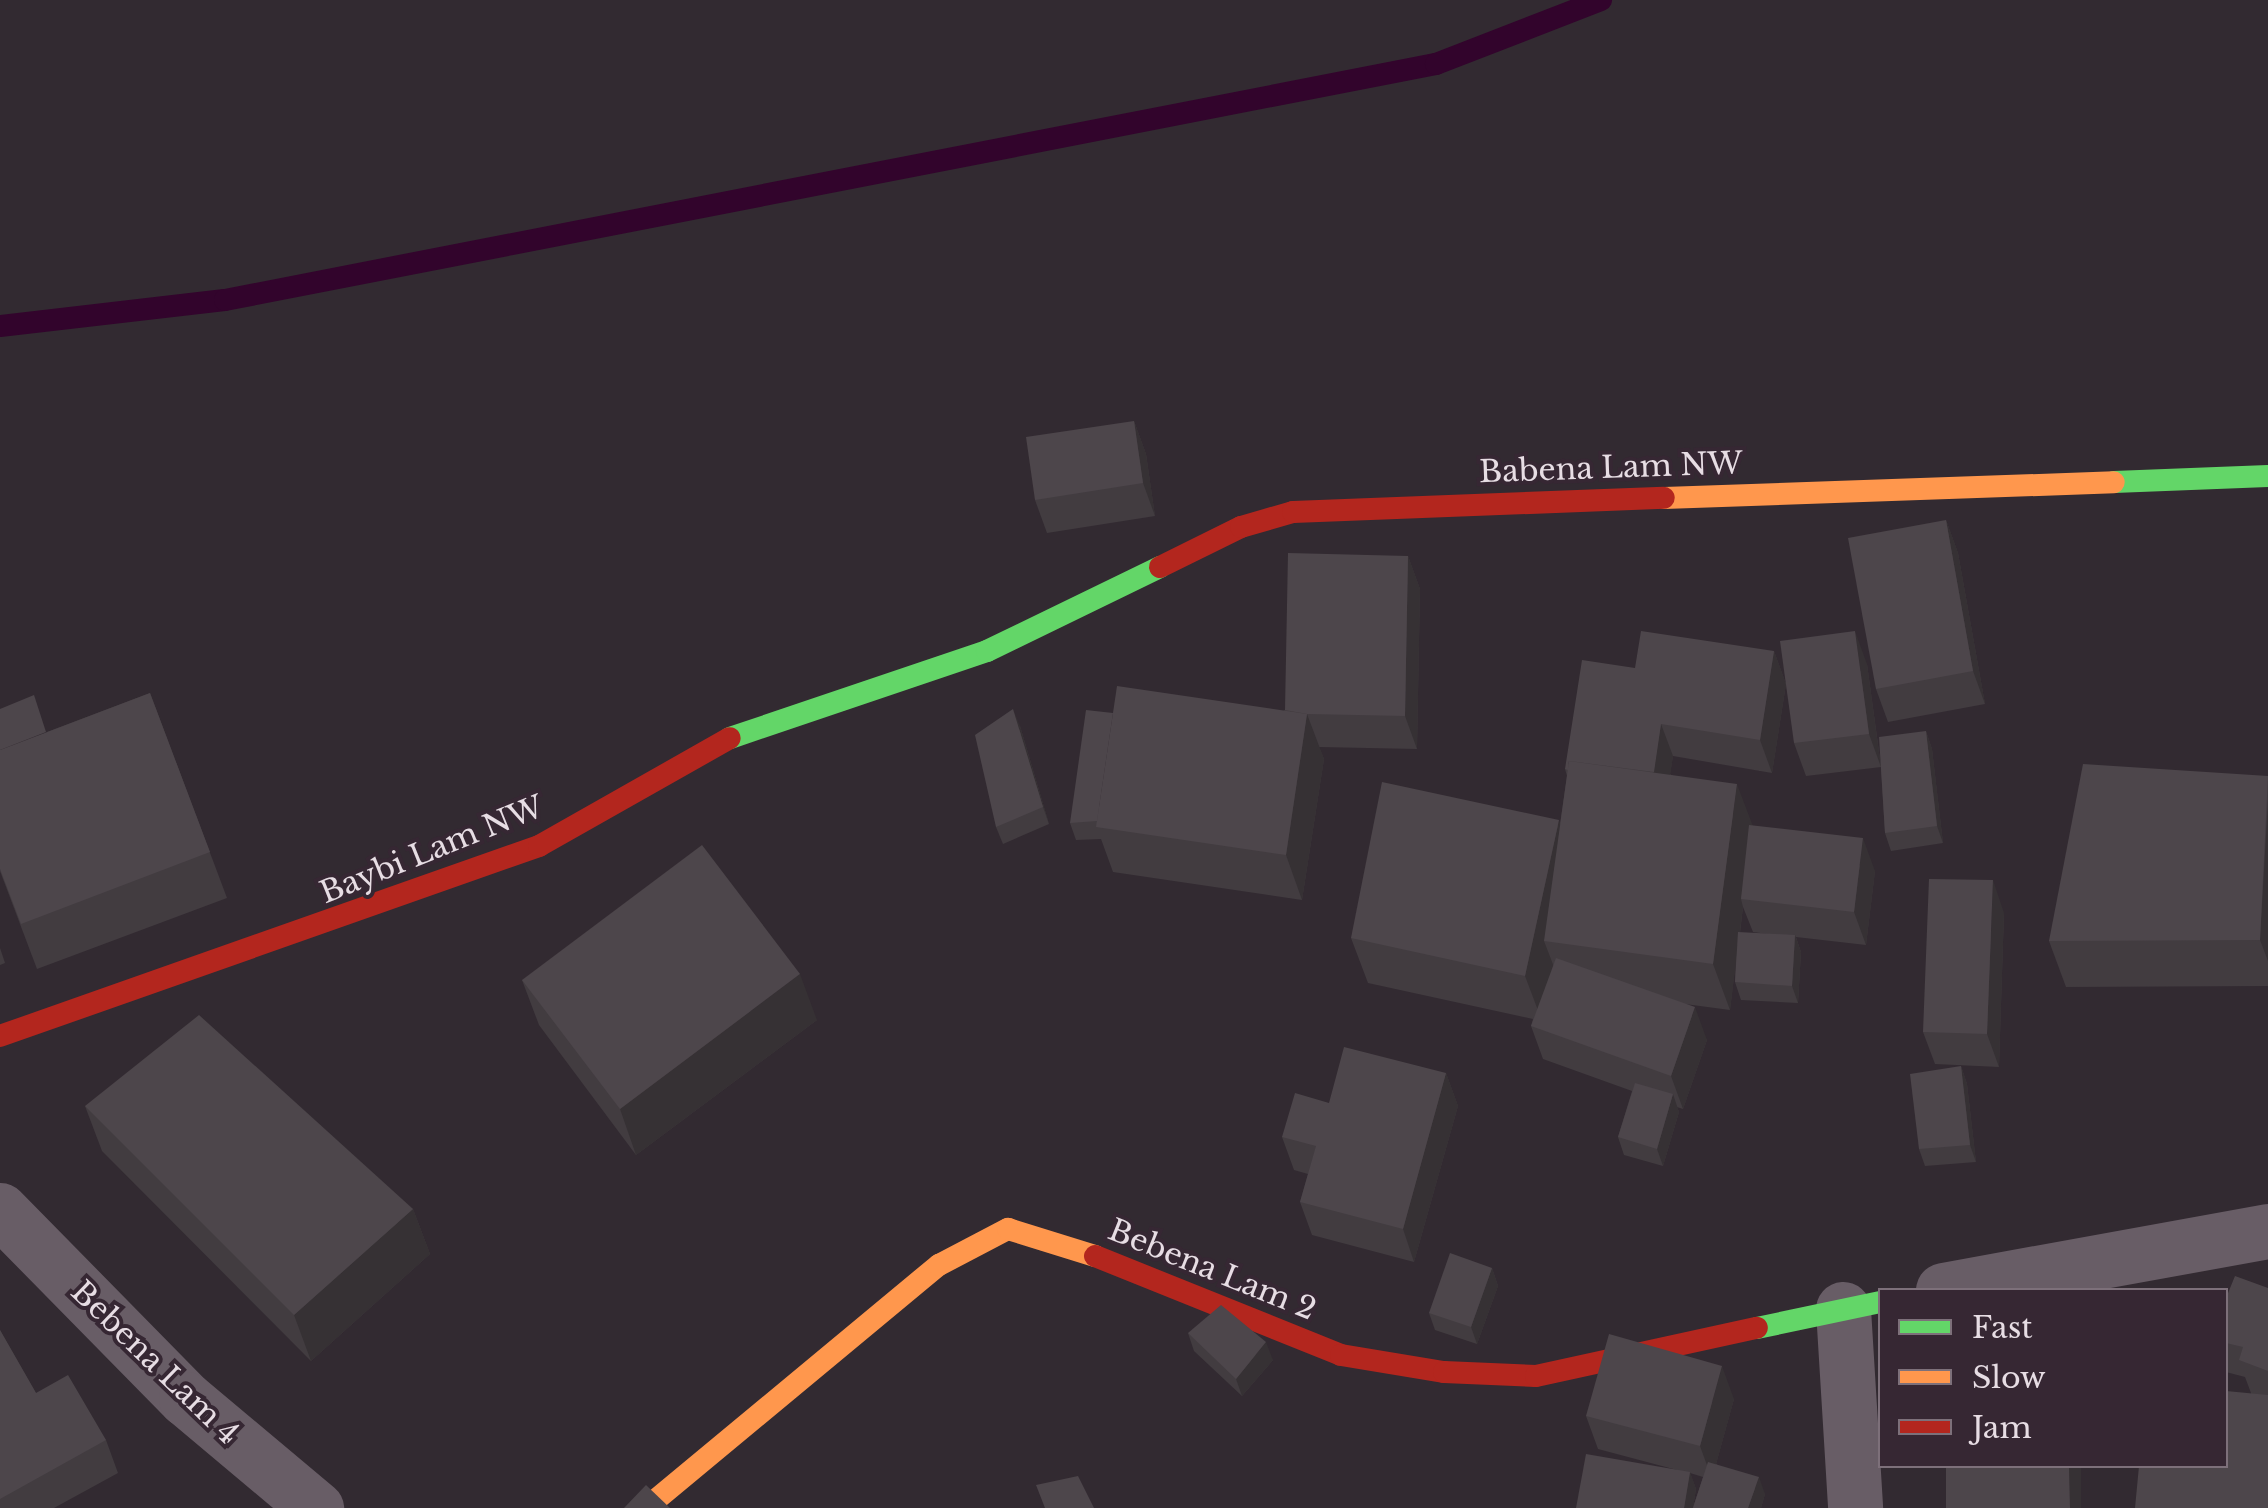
<!DOCTYPE html>
<html>
<head>
<meta charset="utf-8">
<style>
  body { margin:0 }
  #map { position:relative; width:2268px; height:1508px; overflow:hidden; background:#322a31; font-family:"Libre Baskerville",serif }
  div>[style] { position:absolute }
  .stream>* { height:22px; margin:-11px; padding:0 11px; transform-origin:11px; border-radius:11px; background:#32042c }
  .street>* { height:55px; margin:-27.5px; padding:0 27.5px; transform-origin:27.5px; border-radius:27.5px; background:#685d66 }
  .fast>* { height:22px; margin:-11px; padding:0 11px; transform-origin:11px; border-radius:11px; background:#63d668 }
  .slow>* { height:22px; margin:-11px; padding:0 11px; transform-origin:11px; border-radius:11px; background:#ff974d }
  .jam>* { height:22px; margin:-11px; padding:0 11px; transform-origin:11px; border-radius:11px; background:#b3261e }
  .wall>* { inset:0; background:#423c40 }
  .shaded-wall>* { inset:0; background:#363134 }
  .building>* { inset:0; background:#4d464b }
  span { translate:-50% -50%; white-space:nowrap; text-align:center; line-height:1.15; -webkit-text-stroke:8px #362733; paint-order:stroke }
  .street-label { font-size:30px; color:#e7dde4 }
  .legend { position:absolute; left:1878px; top:1288px; width:350px; height:180px; box-sizing:border-box; background:#362733; border:2px solid #7d707a; margin:0; padding:12px 18px; list-style:none; font-size:30px; color:#e7dde4 }
  .legend li { display:flex; align-items:center; gap:20px; height:50px }
  .legend b { width:50px; border:2px solid #7d707a }
</style>
</head>
<body>
<div id="map">
  <div class="stream">
    <i style="left:0;top:326px;width:226px;rotate:-6.6deg"></i>
    <i style="left:225px;top:300px;width:1234px;rotate:-11.03deg"></i>
    <i style="left:1436px;top:64px;width:177px;rotate:-21.2deg"></i>
  </div>
  <div class="street">
    <i style="left:0;top:1210px;width:265px;rotate:45.5deg"></i>
    <i style="left:186px;top:1399px;width:170px;rotate:40deg"></i>
    <i style="left:1943px;top:1290px;width:330px;rotate:-10.3deg"></i>
    <i style="left:1843px;top:1309px;width:199px;rotate:86.5deg"></i>
  </div>
  <div class="fast">
    <i style="left:2114px;top:482px;width:154px;rotate:-2.2deg"></i>
    <i style="left:730px;top:738px;width:271px;rotate:-18.7deg"></i>
    <i style="left:987px;top:651px;width:192px;rotate:-25.9deg"></i>
    <i style="left:1757px;top:1328px;width:126px;rotate:-11.9deg"></i>
  </div>
  <div class="slow">
    <i style="left:1664px;top:498px;width:450px;rotate:-2deg"></i>
    <i style="left:646px;top:1508px;width:381px;rotate:-39.7deg"></i>
    <i style="left:939px;top:1265px;width:78px;rotate:-27.6deg"></i>
    <i style="left:1008px;top:1229px;width:91px;rotate:17.2deg"></i>
  </div>
  <div class="jam">
    <i style="left:1160px;top:567px;width:90px;rotate:-26.3deg"></i>
    <i style="left:1241px;top:527px;width:54px;rotate:-16.1deg"></i>
    <i style="left:1293px;top:512px;width:371px;rotate:-2.2deg"></i>
    <i style="left:0;top:1036px;width:572px;rotate:-19.42deg"></i>
    <i style="left:539px;top:846px;width:219px;rotate:-29.5deg"></i>
    <i style="left:1095px;top:1256px;width:265px;rotate:21.9deg"></i>
    <i style="left:1341px;top:1355px;width:104px;rotate:9.4deg"></i>
    <i style="left:1444px;top:1372px;width:92px;rotate:2.5deg"></i>
    <i style="left:1536px;top:1376px;width:226px;rotate:-12.3deg"></i>
  </div>
  <div class="wall">
    <i style="clip-path:polygon(1134px 421px,1146px 454px,1155px 516px,1047px 533px,1035px 500px)"></i>
    <i style="clip-path:polygon(1946px 520px,1958px 553px,1985px 704px,1888px 722px,1876px 689px)"></i>
    <i style="clip-path:polygon(1408px 556px,1420px 589px,1417px 749px,1319px 747px,1324px 759px,1302px 900px,1113px 872px,1101px 839px,1076px 840px,1070px 823px,1285px 710px)"></i>
    <i style="clip-path:polygon(evenodd,1774px 651px,1786px 684px,1772px 773px,1673px 756px,1670px 774px,1753px 826px,1875px 871px,1866px 945px,1796px 937px,1801px 952px,1798px 1003px,1741px 1000px,1735px 982px,1736px 960px,1730px 1010px,1685px 1004px,1707px 1040px,1683px 1109px,1677px 1107px,1679px 1112px,1663px 1166px,1624px 1155px,1618px 1137px,1632px 1091px,1543px 1059px,1531px 1026px,1533px 1019px,1368px 983px,1351px 938px,1560px 824px,1567px 776px,1565px 769px,1635px 668px,1774px 651px,1743px 907px,1753px 932px,1768px 934px,1740px 933px,1743px 907px)"></i>
    <i style="clip-path:polygon(1867px 664px,1881px 766px,1926px 731px,1932px 749px,1943px 843px,1891px 851px,1885px 833px,1881px 767px,1806px 776px,1794px 743px)"></i>
    <i style="clip-path:polygon(150px 693px,227px 898px,37px 969px,0 871px,47px 732px)"></i>
    <i style="clip-path:polygon(1020px 726px,1049px 824px,1003px 844px,996px 827px)"></i>
    <i style="clip-path:polygon(2268px 776px,2268px 986px,2066px 987px,2049px 941px)"></i>
    <i style="clip-path:polygon(2004px 913px,1999px 1067px,1935px 1064px,1923px 1032px)"></i>
    <i style="clip-path:polygon(0 948px,5px 963px,0 965px)"></i>
    <i style="clip-path:polygon(522px 980px,817px 1020px,636px 1155px,539px 1025px)"></i>
    <i style="clip-path:polygon(1961px 1066px,1967px 1084px,1976px 1162px,1925px 1166px,1919px 1149px)"></i>
    <i style="clip-path:polygon(1446px 1073px,1458px 1106px,1414px 1262px,1312px 1235px,1300px 1202px,1308px 1174px,1294px 1170px,1282px 1137px,1329px 1103px)"></i>
    <i style="clip-path:polygon(85px 1106px,413px 1209px,430px 1254px,311px 1361px,102px 1151px)"></i>
    <i style="clip-path:polygon(1492px 1268px,1498px 1286px,1477px 1344px,1435px 1330px,1429px 1313px)"></i>
    <i style="clip-path:polygon(2268px 1288px,2268px 1508px,2251px 1393px,2245px 1377px,2226px 1372px,2226px 1298px)"></i>
    <i style="clip-path:polygon(0 1330px,36px 1393px,106px 1440px,118px 1473px,54px 1508px,0 1508px)"></i>
    <i style="clip-path:polygon(1188px 1333px,1273px 1360px,1242px 1396px,1194px 1351px)"></i>
    <i style="clip-path:polygon(evenodd,1734px 1399px,1716px 1464px,1765px 1494px,1761px 1508px,1576px 1508px,1677px 1470px,1598px 1449px,1586px 1416px,1734px 1399px,1690px 1473px,1703px 1477px,1693px 1507px,1696px 1489px,1690px 1473px)"></i>
  </div>
  <div class="shaded-wall">
    <i style="clip-path:polygon(1134px 421px,1146px 454px,1155px 516px,1143px 483px)"></i>
    <i style="clip-path:polygon(1946px 520px,1958px 553px,1985px 704px,1973px 671px)"></i>
    <i style="clip-path:polygon(1408px 556px,1420px 589px,1417px 749px,1405px 716px)"></i>
    <i style="clip-path:polygon(1855px 631px,1867px 664px,1881px 767px,1869px 734px)"></i>
    <i style="clip-path:polygon(1774px 651px,1786px 684px,1772px 773px,1760px 740px)"></i>
    <i style="clip-path:polygon(1013px 709px,1020px 726px,1049px 824px,1043px 807px)"></i>
    <i style="clip-path:polygon(1307px 714px,1324px 759px,1302px 900px,1286px 855px)"></i>
    <i style="clip-path:polygon(1661px 724px,1673px 756px,1664px 815px,1652px 782px)"></i>
    <i style="clip-path:polygon(1926px 731px,1932px 749px,1943px 843px,1937px 826px)"></i>
    <i style="clip-path:polygon(1737px 784px,1754px 829px,1741px 899px,1743px 907px,1730px 1010px,1713px 964px)"></i>
    <i style="clip-path:polygon(2268px 800px,2268px 961px,2260px 940px)"></i>
    <i style="clip-path:polygon(1559px 820px,1576px 866px,1544px 941px,1554px 967px,1542px 1021px,1525px 976px)"></i>
    <i style="clip-path:polygon(1863px 838px,1875px 871px,1866px 945px,1854px 912px)"></i>
    <i style="clip-path:polygon(1993px 880px,2004px 913px,1999px 1067px,1987px 1034px)"></i>
    <i style="clip-path:polygon(1795px 935px,1801px 952px,1798px 1003px,1792px 986px)"></i>
    <i style="clip-path:polygon(800px 974px,817px 1020px,636px 1155px,620px 1109px)"></i>
    <i style="clip-path:polygon(1695px 1007px,1707px 1040px,1683px 1109px,1671px 1076px)"></i>
    <i style="clip-path:polygon(1961px 1066px,1967px 1084px,1976px 1162px,1970px 1145px)"></i>
    <i style="clip-path:polygon(1446px 1073px,1458px 1106px,1414px 1262px,1403px 1229px)"></i>
    <i style="clip-path:polygon(1673px 1094px,1679px 1112px,1663px 1166px,1657px 1149px)"></i>
    <i style="clip-path:polygon(413px 1209px,430px 1254px,311px 1361px,294px 1315px)"></i>
    <i style="clip-path:polygon(1492px 1268px,1498px 1286px,1477px 1344px,1471px 1327px)"></i>
    <i style="clip-path:polygon(1266px 1342px,1273px 1360px,1242px 1396px,1236px 1379px)"></i>
    <i style="clip-path:polygon(1722px 1366px,1734px 1399px,1712px 1479px,1700px 1446px)"></i>
    <i style="clip-path:polygon(2069px 1466px,2081px 1466px,2081px 1508px,2070px 1508px)"></i>
    <i style="clip-path:polygon(1690px 1472px,1696px 1489px,1693px 1508px,1684px 1508px)"></i>
    <i style="clip-path:polygon(1759px 1477px,1765px 1494px,1761px 1508px,1748px 1508px)"></i>
  </div>
  <div class="building">
    <i style="clip-path:polygon(1134px 421px,1143px 483px,1035px 500px,1026px 437px)"></i>
    <i style="clip-path:polygon(1946px 520px,1973px 671px,1876px 689px,1848px 538px)"></i>
    <i style="clip-path:polygon(1288px 553px,1408px 556px,1405px 716px,1307px 714px,1285px 710px)"></i>
    <i style="clip-path:polygon(1641px 631px,1774px 651px,1760px 740px,1661px 724px,1654px 772px,1569px 761px,1568px 770px,1565px 769px,1582px 660px,1635px 668px)"></i>
    <i style="clip-path:polygon(1855px 631px,1869px 734px,1794px 743px,1780px 641px)"></i>
    <i style="clip-path:polygon(1117px 686px,1307px 714px,1286px 855px,1096px 827px)"></i>
    <i style="clip-path:polygon(150px 693px,210px 852px,21px 924px,0 869px,0 750px)"></i>
    <i style="clip-path:polygon(34px 695px,46px 732px,0 750px,0 709px)"></i>
    <i style="clip-path:polygon(1013px 709px,1043px 807px,996px 827px,975px 735px)"></i>
    <i style="clip-path:polygon(1086px 710px,1113px 713px,1097px 821px,1070px 823px)"></i>
    <i style="clip-path:polygon(1926px 731px,1937px 826px,1885px 833px,1879px 737px)"></i>
    <i style="clip-path:polygon(1569px 761px,1737px 784px,1713px 964px,1544px 941px)"></i>
    <i style="clip-path:polygon(2083px 764px,2268px 776px,2260px 940px,2049px 941px)"></i>
    <i style="clip-path:polygon(1382px 782px,1559px 820px,1525px 976px,1351px 938px)"></i>
    <i style="clip-path:polygon(1749px 825px,1863px 838px,1854px 912px,1741px 899px)"></i>
    <i style="clip-path:polygon(702px 845px,800px 974px,620px 1109px,522px 980px)"></i>
    <i style="clip-path:polygon(1929px 879px,1993px 880px,1987px 1034px,1923px 1032px)"></i>
    <i style="clip-path:polygon(1738px 932px,1795px 935px,1792px 986px,1735px 982px)"></i>
    <i style="clip-path:polygon(1556px 958px,1695px 1007px,1671px 1076px,1531px 1026px)"></i>
    <i style="clip-path:polygon(199px 1015px,413px 1209px,294px 1315px,85px 1106px)"></i>
    <i style="clip-path:polygon(1344px 1047px,1446px 1073px,1403px 1229px,1300px 1202px,1316px 1146px,1282px 1137px,1295px 1093px,1329px 1103px)"></i>
    <i style="clip-path:polygon(1961px 1066px,1970px 1145px,1919px 1149px,1910px 1074px)"></i>
    <i style="clip-path:polygon(1635px 1083px,1673px 1094px,1657px 1149px,1618px 1137px)"></i>
    <i style="clip-path:polygon(1450px 1253px,1492px 1268px,1471px 1327px,1429px 1313px)"></i>
    <i style="clip-path:polygon(2235px 1276px,2268px 1288px,2268px 1371px,2239px 1360px,2243px 1347px,2226px 1343px,2226px 1298px)"></i>
    <i style="clip-path:polygon(1221px 1305px,1266px 1342px,1236px 1379px,1188px 1333px)"></i>
    <i style="clip-path:polygon(0 1330px,36px 1393px,68px 1375px,106px 1440px,0 1499px)"></i>
    <i style="clip-path:polygon(1609px 1334px,1722px 1366px,1700px 1446px,1586px 1416px)"></i>
    <i style="clip-path:polygon(2226px 1391px,2268px 1395px,2268px 1508px,2135px 1508px,2139px 1466px,2226px 1466px)"></i>
    <i style="clip-path:polygon(1586px 1454px,1690px 1472px,1684px 1508px,1576px 1508px)"></i>
    <i style="clip-path:polygon(1708px 1462px,1759px 1477px,1748px 1508px,1693px 1508px)"></i>
    <i style="clip-path:polygon(1946px 1466px,2069px 1466px,2070px 1508px,1946px 1508px)"></i>
    <i style="clip-path:polygon(1078px 1476px,1094px 1508px,1045px 1508px,1036px 1485px)"></i>
    <i style="clip-path:polygon(646px 1485px,670px 1508px,624px 1508px)"></i>
  </div>
  <div class="street-label">
    <span style="left:1611px;top:468px;rotate:-2deg">Babena Lam NW</span>
    <span style="left:432px;top:850px;rotate:-22deg">Baybi Lam NW</span>
    <span style="left:1212px;top:1270px;rotate:22deg">Bebena Lam 2</span>
    <span style="left:155px;top:1363px;rotate:44deg">Bebena Lam 4</span>
  </div>
  <ul class="legend">
  <li><b style="height:12px;background:#63d668"></b>Fast</li>
  <li><b style="height:12px;background:#ff974d"></b>Slow</li>
  <li><b style="height:12px;background:#b3261e"></b>Jam</li>
  </ul>
</div>
</body>
</html>
